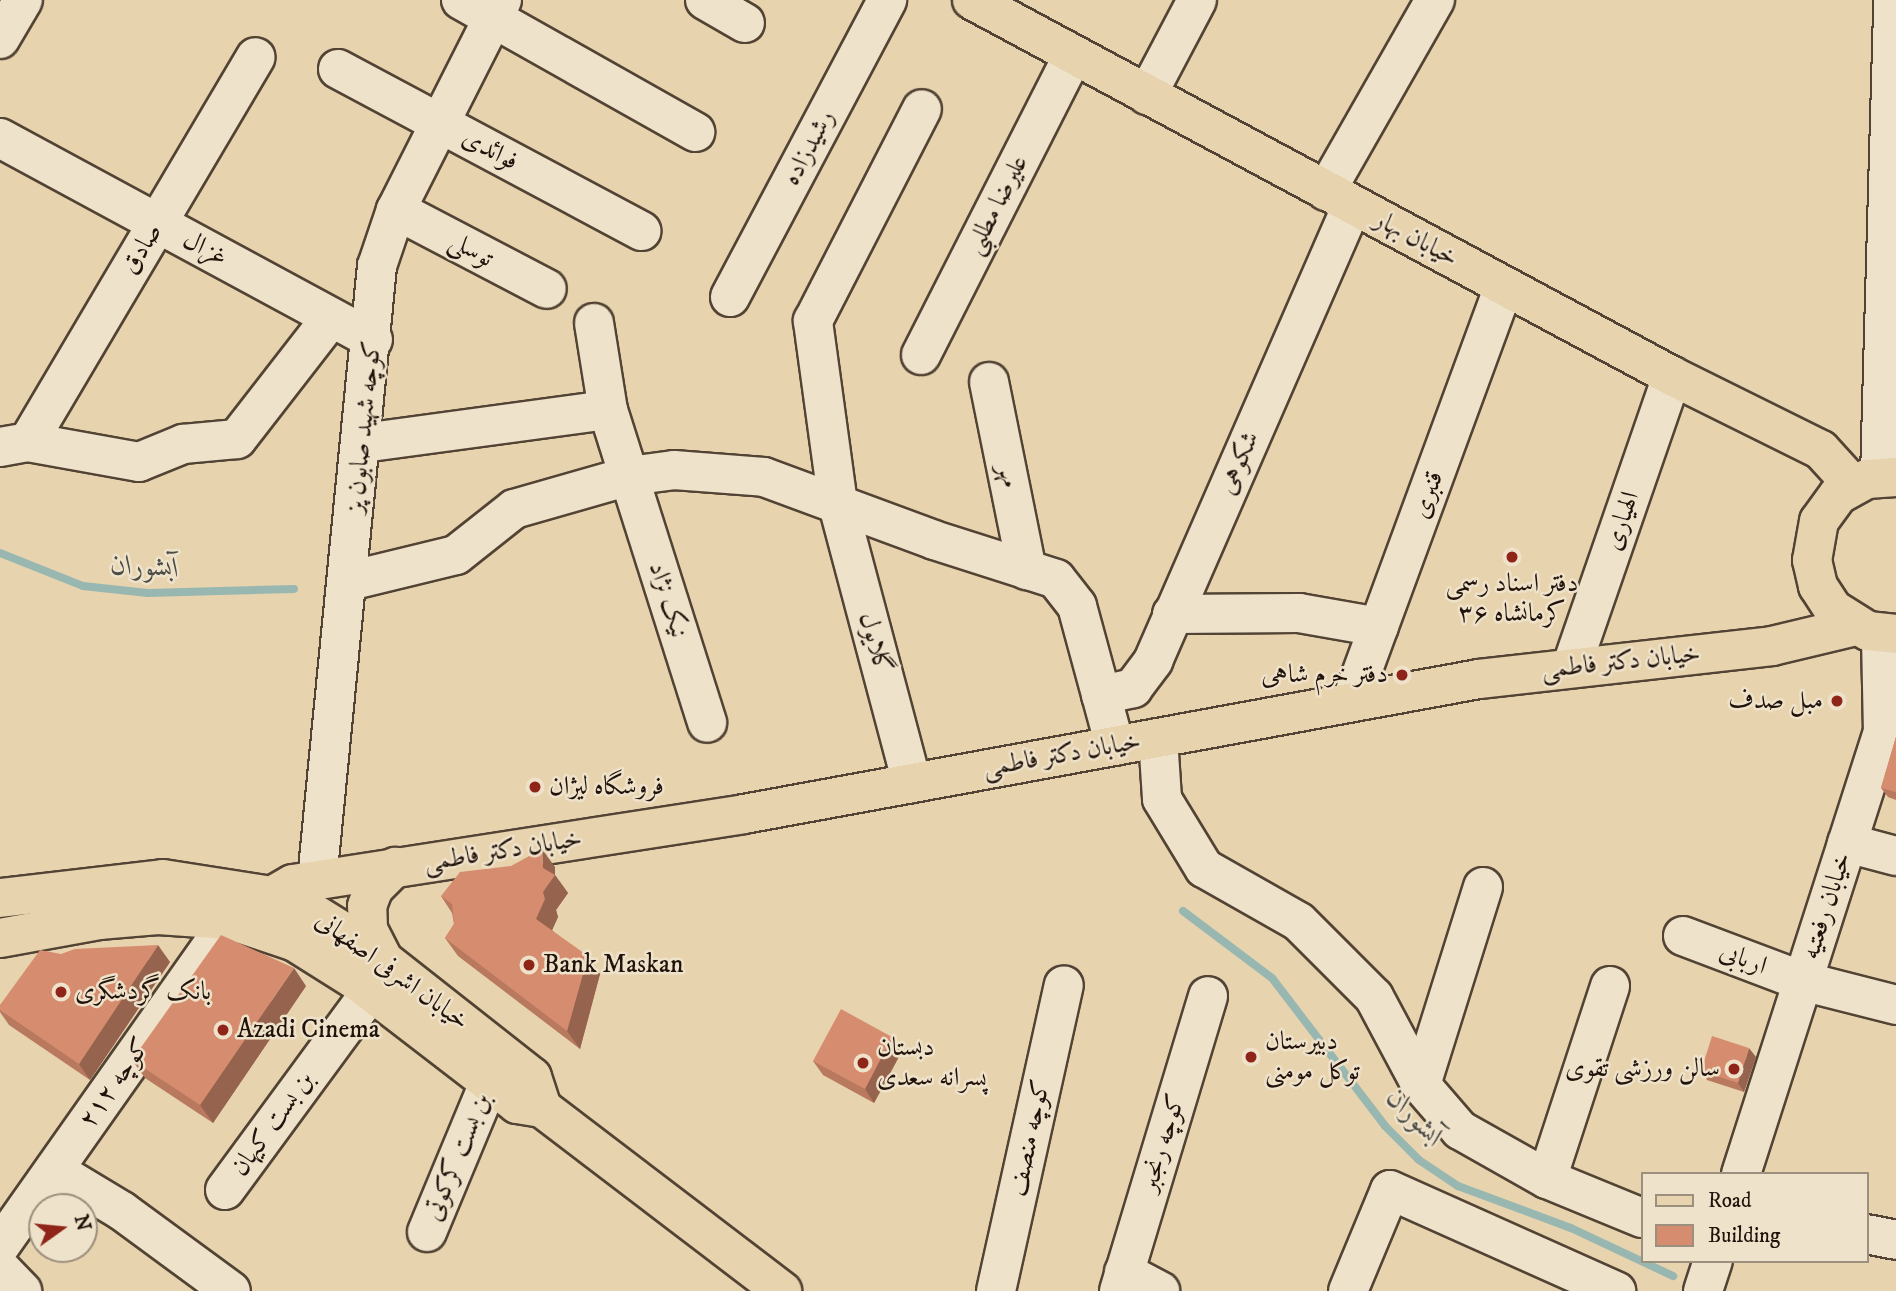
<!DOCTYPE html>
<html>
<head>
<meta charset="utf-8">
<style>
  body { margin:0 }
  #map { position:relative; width:1896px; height:1291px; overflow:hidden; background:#e7d3ae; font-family:"IM FELL DW Pica",Amiri,serif }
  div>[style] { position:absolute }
  .stream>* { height:8px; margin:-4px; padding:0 4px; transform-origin:4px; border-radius:4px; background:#98b7b1 }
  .roads { filter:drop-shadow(2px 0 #524334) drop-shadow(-2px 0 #524334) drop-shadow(0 2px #524334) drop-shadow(0 -2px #524334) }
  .minor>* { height:38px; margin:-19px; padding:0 19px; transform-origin:19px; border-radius:19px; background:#efe2ca }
  .major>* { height:38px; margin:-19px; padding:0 19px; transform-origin:19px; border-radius:19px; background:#e7d3ae }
  .wall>* { inset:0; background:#b8795f }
  .shaded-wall>* { inset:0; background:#96634e }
  .building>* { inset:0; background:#d68d6f }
  .dots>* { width:19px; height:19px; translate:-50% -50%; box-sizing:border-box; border:4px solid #efe2ca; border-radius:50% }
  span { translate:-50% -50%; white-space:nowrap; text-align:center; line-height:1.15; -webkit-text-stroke:5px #efe2ca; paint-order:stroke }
  .street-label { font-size:26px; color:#21130b }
  .poi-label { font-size:26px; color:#21130b }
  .right { translate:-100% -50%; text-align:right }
  .left { translate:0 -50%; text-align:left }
  .water-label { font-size:28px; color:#4b4c45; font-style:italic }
  .legend { position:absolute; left:1641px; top:1172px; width:228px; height:91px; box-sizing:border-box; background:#efe2ca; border:2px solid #9d8f7e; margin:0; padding:9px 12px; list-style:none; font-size:21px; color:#21130b }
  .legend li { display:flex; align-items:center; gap:14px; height:35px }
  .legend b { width:35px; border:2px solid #9d8f7e }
  .north { position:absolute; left:28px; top:1193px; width:70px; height:70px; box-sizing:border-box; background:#efe2ca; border:2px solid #9d8f7e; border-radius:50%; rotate:75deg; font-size:19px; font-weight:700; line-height:28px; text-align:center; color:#21130b }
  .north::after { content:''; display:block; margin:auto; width:24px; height:32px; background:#8f2418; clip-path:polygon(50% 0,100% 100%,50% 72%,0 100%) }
</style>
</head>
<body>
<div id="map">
  <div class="stream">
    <i style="left:0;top:553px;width:89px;rotate:21.7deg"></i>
    <i style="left:83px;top:586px;width:65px;rotate:6.1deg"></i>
    <i style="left:148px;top:593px;width:146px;rotate:-1.6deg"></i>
    <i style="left:1183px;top:911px;width:111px;rotate:37deg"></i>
    <i style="left:1272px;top:978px;width:186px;rotate:52.6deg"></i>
    <i style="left:1385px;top:1126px;width:48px;rotate:45deg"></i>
    <i style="left:1419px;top:1160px;width:47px;rotate:33.7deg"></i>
    <i style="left:1458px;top:1186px;width:121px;rotate:20.4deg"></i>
    <i style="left:1571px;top:1228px;width:113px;rotate:25.2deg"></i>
  </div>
  <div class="roads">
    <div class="minor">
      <i style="left:461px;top:0;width:269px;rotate:29.4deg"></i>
      <i style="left:705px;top:0;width:46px;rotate:29.9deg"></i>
      <i style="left:0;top:39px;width:45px;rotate:-59.5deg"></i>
      <i style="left:338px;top:69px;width:344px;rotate:28.1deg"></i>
      <i style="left:1147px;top:95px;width:107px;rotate:-62.2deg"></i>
      <i style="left:0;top:138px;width:424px;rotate:28.4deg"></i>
      <i style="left:1326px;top:191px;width:220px;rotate:-60.3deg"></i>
      <i style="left:396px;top:210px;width:170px;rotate:27.6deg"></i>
      <i style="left:730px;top:297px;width:336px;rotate:-62.1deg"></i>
      <i style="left:594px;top:323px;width:88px;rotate:80.9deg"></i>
      <i style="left:608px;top:410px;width:328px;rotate:72.4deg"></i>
      <i style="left:921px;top:355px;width:336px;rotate:-63.1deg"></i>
      <i style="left:989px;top:382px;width:192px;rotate:78.6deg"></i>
      <i style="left:28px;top:442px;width:447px;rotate:-59.4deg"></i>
      <i style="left:363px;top:443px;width:247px;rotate:-7.7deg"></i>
      <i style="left:0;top:447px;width:28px;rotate:-10deg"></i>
      <i style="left:28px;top:442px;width:113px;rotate:10.2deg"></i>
      <i style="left:139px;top:462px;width:48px;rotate:-22.2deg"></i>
      <i style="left:183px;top:444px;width:54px;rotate:-5.3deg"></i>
      <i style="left:237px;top:439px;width:153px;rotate:-52.2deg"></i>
      <i style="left:1880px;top:476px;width:476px;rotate:-88.4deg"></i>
      <i style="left:349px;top:581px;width:110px;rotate:-13.7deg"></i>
      <i style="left:456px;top:555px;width:74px;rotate:-38.4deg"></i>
      <i style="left:514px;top:509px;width:120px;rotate:-16deg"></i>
      <i style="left:629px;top:476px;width:45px;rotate:-7.6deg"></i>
      <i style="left:674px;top:470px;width:90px;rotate:4.4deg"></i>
      <i style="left:764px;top:477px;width:181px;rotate:20.3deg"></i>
      <i style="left:934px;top:540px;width:128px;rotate:17.7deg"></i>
      <i style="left:1056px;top:579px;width:34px;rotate:52deg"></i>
      <i style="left:1077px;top:606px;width:145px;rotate:74.8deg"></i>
      <i style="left:1172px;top:614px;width:127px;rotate:-0.5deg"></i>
      <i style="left:1299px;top:613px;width:81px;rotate:9.9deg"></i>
      <i style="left:1572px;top:665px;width:306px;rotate:-70.9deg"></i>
      <i style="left:1101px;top:695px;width:33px;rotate:-12deg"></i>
      <i style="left:1133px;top:688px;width:34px;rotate:-53deg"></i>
      <i style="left:1153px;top:661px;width:498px;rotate:-66.4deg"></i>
      <i style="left:1351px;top:702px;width:442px;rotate:-69.8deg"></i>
      <i style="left:1158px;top:738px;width:61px;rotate:86.2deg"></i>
      <i style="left:1162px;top:799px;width:81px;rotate:58.7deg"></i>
      <i style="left:1204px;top:868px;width:109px;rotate:29.6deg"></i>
      <i style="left:1299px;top:922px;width:106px;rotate:45deg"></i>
      <i style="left:1374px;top:997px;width:100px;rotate:61.9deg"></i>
      <i style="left:912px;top:783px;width:289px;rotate:-104.9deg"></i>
      <i style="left:838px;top:504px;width:185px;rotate:-97.8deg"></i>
      <i style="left:813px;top:321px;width:238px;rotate:-62.8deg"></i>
      <i style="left:1847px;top:843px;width:51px;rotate:14.9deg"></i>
      <i style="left:317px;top:880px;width:617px;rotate:-84.42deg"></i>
      <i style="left:377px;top:266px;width:59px;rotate:-71.3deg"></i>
      <i style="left:396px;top:210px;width:235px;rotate:-63.2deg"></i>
      <i style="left:1483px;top:887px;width:207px;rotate:107.4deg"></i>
      <i style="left:1421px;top:1085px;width:60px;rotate:49.1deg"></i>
      <i style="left:1460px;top:1130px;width:100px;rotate:29.4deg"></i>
      <i style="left:1547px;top:1179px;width:103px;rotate:22.3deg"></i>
      <i style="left:1683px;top:936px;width:127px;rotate:20.7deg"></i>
      <i style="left:1802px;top:981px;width:97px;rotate:14.3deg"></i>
      <i style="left:54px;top:1170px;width:79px;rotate:31.1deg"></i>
      <i style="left:122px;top:1211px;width:135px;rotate:36.3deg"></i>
      <i style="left:1741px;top:1174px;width:463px;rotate:-72.2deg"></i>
      <i style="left:1883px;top:733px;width:99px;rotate:-91.2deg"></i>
      <i style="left:1547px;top:1179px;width:203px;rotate:-71.9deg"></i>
      <i style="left:225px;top:1190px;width:247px;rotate:-53.7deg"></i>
      <i style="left:427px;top:1232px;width:161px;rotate:-67.4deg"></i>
      <i style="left:1866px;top:1234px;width:31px;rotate:11deg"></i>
      <i style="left:0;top:1246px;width:399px;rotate:-54.8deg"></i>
      <i style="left:0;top:1268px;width:32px;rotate:46deg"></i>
      <i style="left:1124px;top:1272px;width:41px;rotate:27.8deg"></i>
      <i style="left:996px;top:1291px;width:313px;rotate:-77.5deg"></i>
      <i style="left:1119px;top:1291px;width:308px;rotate:-73.2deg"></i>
      <i style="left:1348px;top:1291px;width:109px;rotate:-67.4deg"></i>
      <i style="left:1390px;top:1190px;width:248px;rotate:24.1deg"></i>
      <i style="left:1703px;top:1291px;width:32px;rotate:-72deg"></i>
    </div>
    <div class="major">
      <i style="left:972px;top:0;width:795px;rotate:28.24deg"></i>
      <i style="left:1672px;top:376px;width:166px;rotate:26.4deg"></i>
      <i style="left:1821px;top:450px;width:47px;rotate:47.6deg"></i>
      <i style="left:1896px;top:477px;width:29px;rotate:176deg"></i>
      <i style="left:1867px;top:479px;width:33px;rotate:151deg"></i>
      <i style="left:1838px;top:495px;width:32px;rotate:126deg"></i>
      <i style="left:1819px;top:521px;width:40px;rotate:100deg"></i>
      <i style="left:1812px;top:560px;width:27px;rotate:77deg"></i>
      <i style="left:1818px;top:586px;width:27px;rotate:57deg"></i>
      <i style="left:1833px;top:609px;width:41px;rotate:32.2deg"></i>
      <i style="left:1868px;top:631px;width:28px;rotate:6deg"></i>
      <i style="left:272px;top:896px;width:24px;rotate:-30deg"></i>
      <i style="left:293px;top:884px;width:456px;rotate:-8.8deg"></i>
      <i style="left:744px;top:814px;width:747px;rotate:-10.41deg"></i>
      <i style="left:1479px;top:679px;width:295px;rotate:-6.4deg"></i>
      <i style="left:1772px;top:646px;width:85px;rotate:-13.5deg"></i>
      <i style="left:0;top:898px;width:164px;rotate:-6.6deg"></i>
      <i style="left:163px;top:879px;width:110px;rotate:8.9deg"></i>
      <i style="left:272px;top:896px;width:39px;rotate:21deg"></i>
      <i style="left:308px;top:910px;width:65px;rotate:31.7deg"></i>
      <i style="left:363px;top:944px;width:215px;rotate:38.2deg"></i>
      <i style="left:532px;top:1077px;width:33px;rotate:72deg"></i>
      <i style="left:0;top:938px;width:101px;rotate:-10.3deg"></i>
      <i style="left:99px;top:920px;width:59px;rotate:-4.8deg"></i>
      <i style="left:158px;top:915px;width:72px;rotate:4deg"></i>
      <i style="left:230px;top:920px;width:69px;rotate:18.7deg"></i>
      <i style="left:295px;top:942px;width:77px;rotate:32.2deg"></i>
      <i style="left:360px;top:983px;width:198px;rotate:37.6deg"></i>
      <i style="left:517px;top:1104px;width:25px;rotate:9deg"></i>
      <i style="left:542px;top:1108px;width:302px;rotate:37.3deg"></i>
      <i style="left:383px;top:959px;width:34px;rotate:-117deg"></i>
      <i style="left:368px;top:929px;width:23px;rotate:-92deg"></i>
      <i style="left:367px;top:906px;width:19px;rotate:-69deg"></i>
      <i style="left:374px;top:888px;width:30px;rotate:-45deg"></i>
    </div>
  </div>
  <div class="wall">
    <i style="clip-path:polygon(1896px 737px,1896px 800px,1888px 797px,1881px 788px)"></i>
    <i style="clip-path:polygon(555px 867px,555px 875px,568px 893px,556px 910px,558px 917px,552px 930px,600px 974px,580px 1049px,458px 956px,445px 938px,454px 924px,452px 913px,441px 896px)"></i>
    <i style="clip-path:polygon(61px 954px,170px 962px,90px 1080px,9px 1025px,0 1012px,0 1005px)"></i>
    <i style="clip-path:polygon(306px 986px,213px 1123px,145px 1078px,132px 1060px)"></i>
    <i style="clip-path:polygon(902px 1051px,874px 1103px,823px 1075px,813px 1061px)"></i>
    <i style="clip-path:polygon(1756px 1057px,1744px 1092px,1707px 1080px,1701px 1071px)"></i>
  </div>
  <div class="shaded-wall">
    <i style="clip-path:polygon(542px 849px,555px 867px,555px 875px,568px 893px,556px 910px,558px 917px,549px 937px,536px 919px,543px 868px)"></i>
    <i style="clip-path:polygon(158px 945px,170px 962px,90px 1080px,79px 1064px)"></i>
    <i style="clip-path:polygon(588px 956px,600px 974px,580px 1049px,567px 1031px)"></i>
    <i style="clip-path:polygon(294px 968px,306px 986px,213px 1123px,200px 1105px)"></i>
    <i style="clip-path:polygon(892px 1037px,902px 1051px,874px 1103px,865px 1089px)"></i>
    <i style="clip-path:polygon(1749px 1048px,1756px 1057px,1744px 1092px,1738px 1083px)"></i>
  </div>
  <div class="building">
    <i style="clip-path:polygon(1896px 737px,1896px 792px,1881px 788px)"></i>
    <i style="clip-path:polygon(542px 849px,543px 868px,555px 875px,543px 892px,545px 899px,536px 919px,588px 956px,567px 1031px,445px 938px,454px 924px,452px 904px,441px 896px,460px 872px,511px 866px)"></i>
    <i style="clip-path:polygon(221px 935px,294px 968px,200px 1105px,132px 1060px)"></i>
    <i style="clip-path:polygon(158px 945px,79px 1064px,0 1010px,0 1005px,40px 950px,61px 954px,75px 949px)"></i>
    <i style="clip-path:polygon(841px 1009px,892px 1037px,865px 1089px,813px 1061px)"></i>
    <i style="clip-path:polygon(1712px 1036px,1749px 1048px,1738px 1083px,1701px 1071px)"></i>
  </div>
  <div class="dots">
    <i style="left:1512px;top:557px;background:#8f2418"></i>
    <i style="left:1402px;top:675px;background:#8f2418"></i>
    <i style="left:1837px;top:701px;background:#8f2418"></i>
    <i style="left:535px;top:787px;background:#8f2418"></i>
    <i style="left:529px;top:965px;background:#8f2418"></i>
    <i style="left:61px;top:992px;background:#8f2418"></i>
    <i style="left:223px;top:1030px;background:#8f2418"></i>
    <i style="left:1251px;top:1057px;background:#8f2418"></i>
    <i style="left:863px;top:1063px;background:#8f2418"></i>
    <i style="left:1734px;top:1069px;background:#8f2418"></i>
  </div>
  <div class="street-label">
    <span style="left:809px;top:148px;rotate:-62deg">رشیدزاده</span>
    <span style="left:490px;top:150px;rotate:28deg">فوائدی</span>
    <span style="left:997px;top:205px;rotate:-63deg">علیرضا مطلبی</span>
    <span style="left:1416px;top:239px;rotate:28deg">خیابان بهار</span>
    <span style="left:142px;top:249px;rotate:-59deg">صادق</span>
    <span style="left:205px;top:249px;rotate:28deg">غزال</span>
    <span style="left:471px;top:250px;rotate:28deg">توسلی</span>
    <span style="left:364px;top:427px;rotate:-84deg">کوچه شهید صابون پز</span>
    <span style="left:1239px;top:463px;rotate:-66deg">شکوهی</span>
    <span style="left:1008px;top:476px;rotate:79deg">مهر</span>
    <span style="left:1428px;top:495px;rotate:-70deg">قنبری</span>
    <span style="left:1622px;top:521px;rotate:-71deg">الهیاری</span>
    <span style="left:668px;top:600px;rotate:72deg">نیک نژاد</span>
    <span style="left:875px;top:643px;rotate:75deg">گلایول</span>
    <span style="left:1621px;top:662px;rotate:-6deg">خیابان دکتر فاطمی</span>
    <span style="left:1062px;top:755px;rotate:-10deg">خیابان دکتر فاطمی</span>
    <span style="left:503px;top:851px;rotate:-9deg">خیابان دکتر فاطمی</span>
    <span style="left:1827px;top:906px;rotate:-72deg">خیابان رفعتیه</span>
    <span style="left:1743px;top:959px;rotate:21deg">اربابی</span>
    <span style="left:392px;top:971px;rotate:36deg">خیابان اشرفی اصفهانی</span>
    <span style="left:115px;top:1083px;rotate:-55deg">کوچه ۲۱۲</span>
    <span style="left:273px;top:1124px;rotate:-54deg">بن بست کیهان</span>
    <span style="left:1030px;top:1138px;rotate:-78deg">کوچه منصف</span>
    <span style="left:1163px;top:1143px;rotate:-73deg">کوچه رنجبر</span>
    <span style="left:458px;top:1157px;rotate:-67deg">بن بست کرکوتی</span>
  </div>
  <div class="poi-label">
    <span style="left:1512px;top:599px">دفتر اسناد رسمی<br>۳۶ کرمانشاه</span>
    <span class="right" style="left:1388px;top:675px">دفتر خرم شاهی</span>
    <span class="right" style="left:1823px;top:701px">مبل صدف</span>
    <span class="left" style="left:549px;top:787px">فروشگاه لیژان</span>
    <span class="left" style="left:543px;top:965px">Bank Maskan</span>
    <span class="left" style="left:75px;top:992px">بانک گردشگری</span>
    <span class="left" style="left:237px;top:1030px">Azadi Cinema</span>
    <span class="left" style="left:1265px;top:1057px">دبیرستان<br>توکل مومنی</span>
    <span class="left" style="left:877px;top:1063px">دبستان<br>پسرانه سعدی</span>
    <span class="right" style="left:1720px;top:1069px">سالن ورزشی تقوی</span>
  </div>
  <div class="water-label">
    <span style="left:145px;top:567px;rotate:3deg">آبشوران</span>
    <span style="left:1415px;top:1118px;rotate:46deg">آبشوران</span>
  </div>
  <ul class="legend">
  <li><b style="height:9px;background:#e7d3ae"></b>Road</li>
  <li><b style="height:19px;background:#d68d6f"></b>Building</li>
  </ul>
  <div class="north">N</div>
</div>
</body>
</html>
